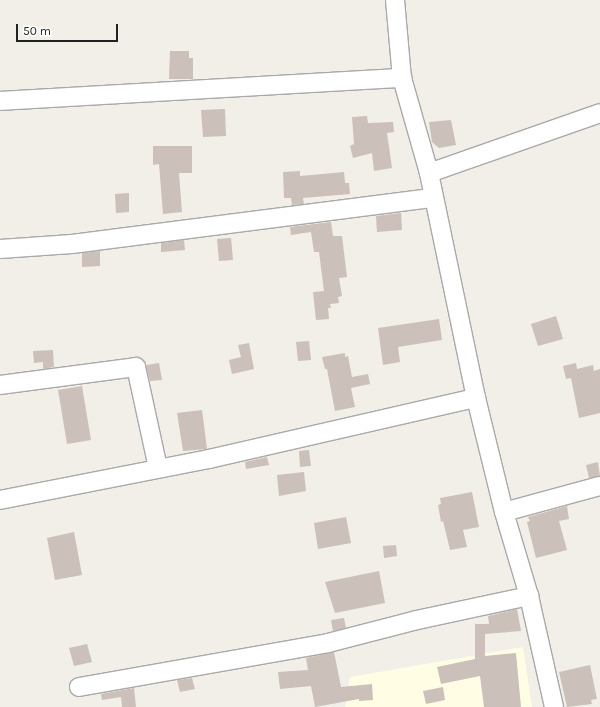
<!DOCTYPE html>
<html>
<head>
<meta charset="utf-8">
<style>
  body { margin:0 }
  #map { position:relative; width:600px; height:707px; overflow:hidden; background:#f2eee8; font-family:Karla,sans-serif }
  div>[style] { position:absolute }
  .education>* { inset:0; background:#fffee4 }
  .building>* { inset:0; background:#cbc0ba }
  .roads { filter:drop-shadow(1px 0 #a9a9a9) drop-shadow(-1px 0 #a9a9a9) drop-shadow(0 1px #a9a9a9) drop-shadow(0 -1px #a9a9a9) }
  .minor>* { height:18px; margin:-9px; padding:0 9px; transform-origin:9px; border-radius:9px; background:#fff }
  span { translate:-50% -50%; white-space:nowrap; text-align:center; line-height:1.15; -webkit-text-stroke:4px #fff; paint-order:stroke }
  .scale { position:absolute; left:16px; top:24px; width:102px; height:18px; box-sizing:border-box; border:2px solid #222; border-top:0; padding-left:5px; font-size:12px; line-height:14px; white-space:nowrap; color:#222; -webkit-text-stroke:3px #fff; paint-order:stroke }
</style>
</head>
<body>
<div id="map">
  <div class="education">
    <i style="clip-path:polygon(523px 647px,532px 707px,345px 707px,350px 677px)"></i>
  </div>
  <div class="building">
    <i style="clip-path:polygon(170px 51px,189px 51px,189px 58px,193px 58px,193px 79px,169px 79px)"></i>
    <i style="clip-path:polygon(225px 109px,226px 136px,203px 137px,201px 110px)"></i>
    <i style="clip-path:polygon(367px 116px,368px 123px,393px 122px,394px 132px,387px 133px,392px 168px,374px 171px,372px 153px,353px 158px,350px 146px,354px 144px,352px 117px)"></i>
    <i style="clip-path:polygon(451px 120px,456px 145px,439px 148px,432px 142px,429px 122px)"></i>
    <i style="clip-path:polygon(153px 146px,192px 146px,192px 173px,179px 173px,182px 212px,163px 214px,159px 164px,153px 165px)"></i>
    <i style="clip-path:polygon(300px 171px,300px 176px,344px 172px,345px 183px,349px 183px,350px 194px,303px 198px,304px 204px,292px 205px,291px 198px,284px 198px,283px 172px)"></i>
    <i style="clip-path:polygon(129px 193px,129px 212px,116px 213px,115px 194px)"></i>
    <i style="clip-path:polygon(401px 213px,402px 230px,377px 232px,376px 216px)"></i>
    <i style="clip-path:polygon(331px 222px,333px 236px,342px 236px,347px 277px,339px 278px,342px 296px,338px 297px,339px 303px,330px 304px,331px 308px,328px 308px,329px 319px,316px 320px,313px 292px,324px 291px,319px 252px,314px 252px,311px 232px,291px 235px,290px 227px)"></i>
    <i style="clip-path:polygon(231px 238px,233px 260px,219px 261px,217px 239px)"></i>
    <i style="clip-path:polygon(184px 240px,185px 250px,161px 252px,161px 243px)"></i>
    <i style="clip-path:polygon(100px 251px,100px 266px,82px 267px,82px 253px)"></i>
    <i style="clip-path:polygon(556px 316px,563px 339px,538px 346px,531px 324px)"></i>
    <i style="clip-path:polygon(439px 319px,442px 340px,398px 347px,400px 362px,383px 365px,378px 328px)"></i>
    <i style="clip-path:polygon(309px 341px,311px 360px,298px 361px,296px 342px)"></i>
    <i style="clip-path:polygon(249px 343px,254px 369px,232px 374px,229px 360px,241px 357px,238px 345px)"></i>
    <i style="clip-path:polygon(53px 350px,54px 367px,43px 369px,43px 362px,34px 363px,33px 351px)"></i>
    <i style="clip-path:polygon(345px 353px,345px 357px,348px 356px,352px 377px,368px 374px,370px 384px,351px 388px,355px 407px,335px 411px,327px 369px,325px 369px,322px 357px)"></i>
    <i style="clip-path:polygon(159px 363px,162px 380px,150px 381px,146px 365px)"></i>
    <i style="clip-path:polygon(576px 363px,577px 369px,593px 365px,594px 371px,600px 369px,600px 413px,579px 418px,571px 378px,566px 379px,563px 366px)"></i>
    <i style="clip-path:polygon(82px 386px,91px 440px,67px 444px,58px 390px)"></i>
    <i style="clip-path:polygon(202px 410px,207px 449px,183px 451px,177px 413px)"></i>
    <i style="clip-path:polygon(309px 450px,311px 466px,300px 467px,299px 451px)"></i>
    <i style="clip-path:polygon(267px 457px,269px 465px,246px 469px,245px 462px)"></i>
    <i style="clip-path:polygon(598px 462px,600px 476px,589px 478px,586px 465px)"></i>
    <i style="clip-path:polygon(304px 472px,306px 491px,279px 496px,277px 475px)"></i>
    <i style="clip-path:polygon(472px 492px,479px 527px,463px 530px,467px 547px,450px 550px,443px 521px,441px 522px,438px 505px,441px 504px,440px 498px)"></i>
    <i style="clip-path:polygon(567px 506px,569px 519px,559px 521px,567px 550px,536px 558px,527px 522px,530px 521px,528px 517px)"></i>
    <i style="clip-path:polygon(346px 517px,351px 543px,318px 549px,314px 523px)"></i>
    <i style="clip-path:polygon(74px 532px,82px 575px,55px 580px,47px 538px)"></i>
    <i style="clip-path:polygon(396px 545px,397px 556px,384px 558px,383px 546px)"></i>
    <i style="clip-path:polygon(379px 571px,385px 603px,335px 613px,325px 582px)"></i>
    <i style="clip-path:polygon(517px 609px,521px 631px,485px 634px,485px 656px,516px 653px,521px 707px,484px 707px,480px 676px,441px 684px,437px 667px,475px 659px,475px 624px,489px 624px,488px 616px)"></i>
    <i style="clip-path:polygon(344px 618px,346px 628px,333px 631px,331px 620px)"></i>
    <i style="clip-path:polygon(87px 644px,92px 662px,74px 666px,69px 648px)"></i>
    <i style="clip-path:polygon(334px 652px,341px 687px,372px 684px,373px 700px,359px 701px,359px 699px,315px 707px,311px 686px,280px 689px,278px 672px,308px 670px,306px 658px)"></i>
    <i style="clip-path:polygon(590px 665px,597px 699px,591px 700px,592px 704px,567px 707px,559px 672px)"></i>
    <i style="clip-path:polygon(192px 678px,195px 689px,180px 692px,177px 680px)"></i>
    <i style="clip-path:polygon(443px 687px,445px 700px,426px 704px,423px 691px)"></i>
    <i style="clip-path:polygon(134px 688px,136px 707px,122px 707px,121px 697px,102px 700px,101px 694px)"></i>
  </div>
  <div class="roads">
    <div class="minor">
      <i style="left:395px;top:0;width:78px;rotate:84.9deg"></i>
      <i style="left:402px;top:78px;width:99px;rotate:74.1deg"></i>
      <i style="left:429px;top:173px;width:230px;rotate:78.2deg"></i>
      <i style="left:476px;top:398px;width:117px;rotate:76.2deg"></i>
      <i style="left:504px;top:512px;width:88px;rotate:73.4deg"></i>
      <i style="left:529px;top:596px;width:114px;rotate:77.3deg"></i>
      <i style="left:0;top:101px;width:403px;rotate:-3.3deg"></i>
      <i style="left:429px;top:173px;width:181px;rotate:-19.3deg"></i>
      <i style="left:0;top:249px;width:72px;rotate:-4deg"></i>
      <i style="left:72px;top:244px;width:364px;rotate:-7.3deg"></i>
      <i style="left:0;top:385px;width:137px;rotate:-7.5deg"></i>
      <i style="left:136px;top:367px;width:103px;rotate:77.7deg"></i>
      <i style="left:0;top:500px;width:213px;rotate:-11.1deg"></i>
      <i style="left:209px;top:459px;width:274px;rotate:-12.9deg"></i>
      <i style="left:504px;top:512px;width:99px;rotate:-15.2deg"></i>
      <i style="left:79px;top:687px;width:253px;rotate:-10deg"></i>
      <i style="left:328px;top:643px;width:92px;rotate:-14.5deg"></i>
      <i style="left:417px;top:620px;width:115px;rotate:-12.1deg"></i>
    </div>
  </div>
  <div class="scale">50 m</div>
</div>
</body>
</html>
